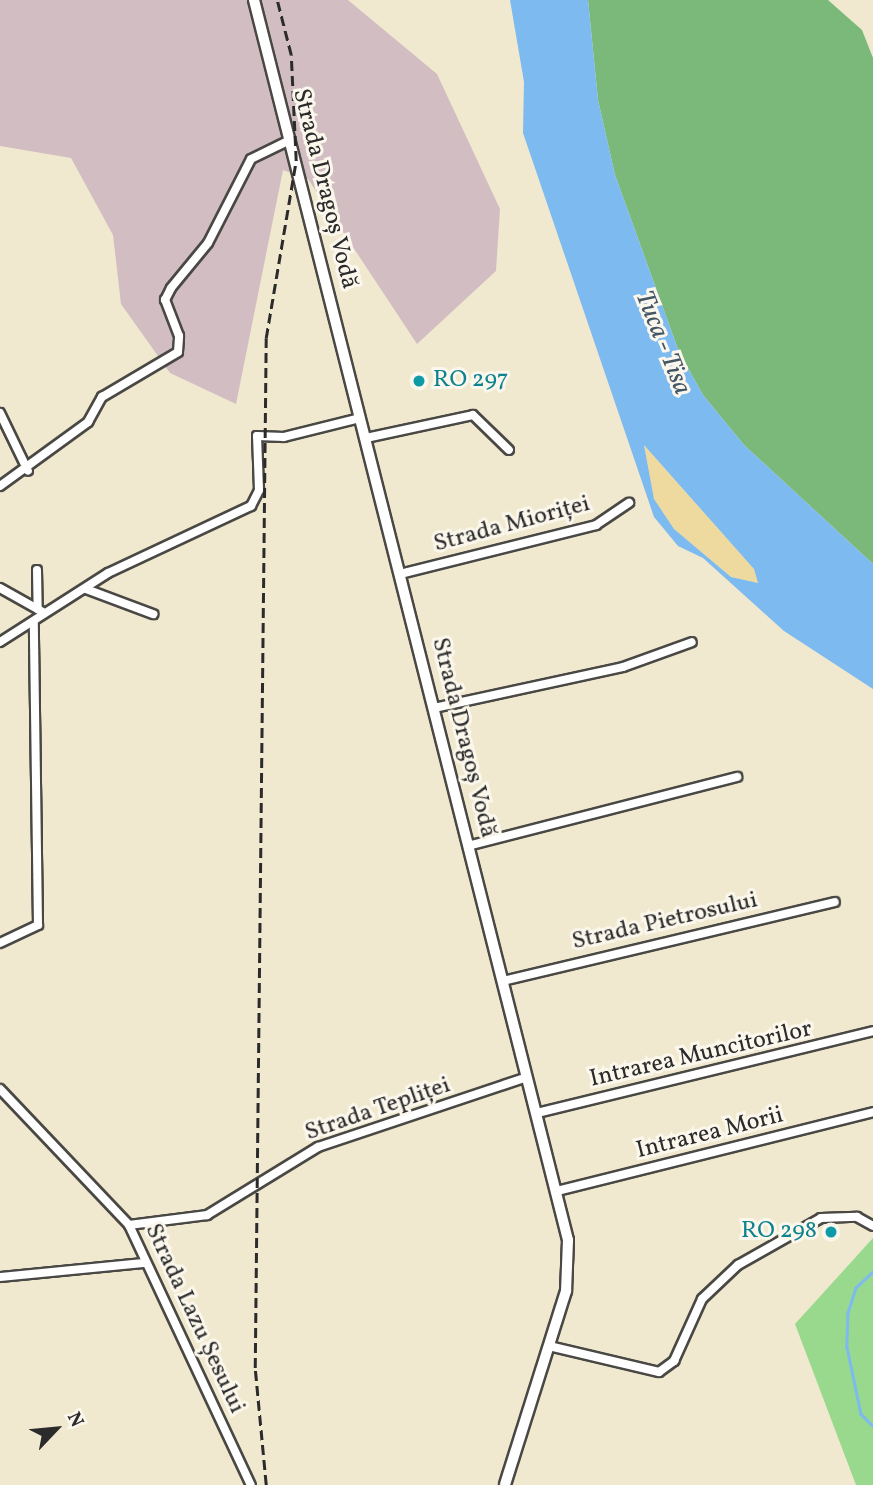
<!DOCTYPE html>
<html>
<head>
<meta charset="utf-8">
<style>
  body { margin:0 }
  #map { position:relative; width:873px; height:1485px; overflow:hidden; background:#f0e9cf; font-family:Vollkorn,serif }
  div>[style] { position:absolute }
  .industrial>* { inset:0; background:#d2bec2 }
  .green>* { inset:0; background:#99d98e }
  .forest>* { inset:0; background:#7ab979 }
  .sand>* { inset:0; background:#eeda9e }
  .water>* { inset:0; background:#7cbaef }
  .stream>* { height:2.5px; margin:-1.25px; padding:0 1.25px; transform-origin:1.25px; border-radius:1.25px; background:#7cbaef }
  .roads { filter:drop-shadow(2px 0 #494844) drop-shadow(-2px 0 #494844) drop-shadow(0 2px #494844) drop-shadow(0 -2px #494844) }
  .minor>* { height:8px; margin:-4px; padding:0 4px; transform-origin:4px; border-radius:4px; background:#fff }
  .major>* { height:10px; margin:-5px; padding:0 5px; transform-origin:5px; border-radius:5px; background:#fff }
  .rail>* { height:2.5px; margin-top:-1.25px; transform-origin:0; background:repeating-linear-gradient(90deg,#2b2b2b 0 10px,transparent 0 15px) }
  .dots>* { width:19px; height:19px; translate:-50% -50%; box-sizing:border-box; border:4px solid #fbf7ec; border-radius:50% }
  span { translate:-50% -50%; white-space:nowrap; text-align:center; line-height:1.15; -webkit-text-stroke:6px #fbf7ec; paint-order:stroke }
  .street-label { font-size:24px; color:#2b2b2b }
  .culture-label { font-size:24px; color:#0d838f }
  .left { translate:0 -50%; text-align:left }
  .right { translate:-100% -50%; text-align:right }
  .water-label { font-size:26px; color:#435666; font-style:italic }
  .north { position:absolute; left:21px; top:1394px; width:70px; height:70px; -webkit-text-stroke:5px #fbf7ec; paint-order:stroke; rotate:64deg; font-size:19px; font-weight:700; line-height:28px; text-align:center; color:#2b2b2b }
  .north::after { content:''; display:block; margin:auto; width:24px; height:32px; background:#2b2b2b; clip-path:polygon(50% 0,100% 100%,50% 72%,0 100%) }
</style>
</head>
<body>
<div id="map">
  <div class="industrial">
    <i style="clip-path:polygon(0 0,348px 0,437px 74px,500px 209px,496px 271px,417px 344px,308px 179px,283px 170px,236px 404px,170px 373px,121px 304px,113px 235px,71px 158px,0 146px)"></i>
  </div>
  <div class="green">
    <i style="clip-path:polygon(873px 1238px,873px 1485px,856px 1485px,795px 1324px)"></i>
  </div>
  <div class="forest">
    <i style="clip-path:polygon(588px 0,828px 0,862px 30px,873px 58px,873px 564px,744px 445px,703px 395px,679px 352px,615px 175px,598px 100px)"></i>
  </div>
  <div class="sand">
    <i style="clip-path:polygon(644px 445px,754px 569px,758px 583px,731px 577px,674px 529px,654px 499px)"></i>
  </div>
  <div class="water">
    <i style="clip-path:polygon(evenodd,510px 0,588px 0,598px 100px,615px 175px,679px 352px,703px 395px,744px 445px,873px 564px,873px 689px,784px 631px,703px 558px,678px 546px,654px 517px,523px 133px,524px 82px,510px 0,644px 445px,754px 569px,758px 583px,731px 577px,674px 529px,654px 499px,644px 445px)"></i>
  </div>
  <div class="stream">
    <i style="left:873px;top:1272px;width:23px;rotate:137deg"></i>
    <i style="left:856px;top:1288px;width:26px;rotate:108deg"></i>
    <i style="left:848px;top:1313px;width:34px;rotate:92deg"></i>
    <i style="left:847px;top:1347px;width:68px;rotate:78.2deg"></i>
    <i style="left:861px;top:1414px;width:17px;rotate:45deg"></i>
  </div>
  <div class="roads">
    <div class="minor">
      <i style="left:0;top:413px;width:64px;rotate:64.2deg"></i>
      <i style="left:366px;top:438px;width:109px;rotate:-12.1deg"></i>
      <i style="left:473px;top:415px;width:50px;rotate:44.2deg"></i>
      <i style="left:0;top:486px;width:109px;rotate:-36deg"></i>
      <i style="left:88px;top:422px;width:29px;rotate:-61deg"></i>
      <i style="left:102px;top:397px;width:88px;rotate:-30.6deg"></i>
      <i style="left:178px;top:352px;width:16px;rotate:-86deg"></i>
      <i style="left:179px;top:336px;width:39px;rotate:-111deg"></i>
      <i style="left:165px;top:300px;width:13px;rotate:-63deg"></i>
      <i style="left:171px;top:288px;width:58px;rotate:-50.6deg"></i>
      <i style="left:208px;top:243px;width:94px;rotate:-62.9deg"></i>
      <i style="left:251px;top:159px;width:43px;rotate:-26deg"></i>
      <i style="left:37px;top:570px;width:39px;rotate:89deg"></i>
      <i style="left:400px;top:574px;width:202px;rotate:-14deg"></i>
      <i style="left:596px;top:525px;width:40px;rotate:-34deg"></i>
      <i style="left:0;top:588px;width:49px;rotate:29.2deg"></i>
      <i style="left:86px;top:589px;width:72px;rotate:20.5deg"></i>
      <i style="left:0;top:642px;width:128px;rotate:-32.6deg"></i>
      <i style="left:108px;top:573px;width:158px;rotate:-25.1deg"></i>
      <i style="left:251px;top:506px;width:18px;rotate:-63deg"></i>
      <i style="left:259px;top:490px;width:54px;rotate:-92.1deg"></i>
      <i style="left:257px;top:436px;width:27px;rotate:2deg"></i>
      <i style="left:284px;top:437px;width:78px;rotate:-14deg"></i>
      <i style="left:434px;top:708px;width:193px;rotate:-12.2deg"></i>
      <i style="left:623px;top:667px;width:73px;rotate:-19.9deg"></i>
      <i style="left:468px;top:846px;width:278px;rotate:-14.4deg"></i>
      <i style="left:0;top:943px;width:42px;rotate:-25.3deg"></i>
      <i style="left:38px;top:925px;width:303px;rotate:-90.8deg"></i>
      <i style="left:503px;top:981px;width:341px;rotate:-13.4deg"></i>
      <i style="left:0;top:1089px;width:187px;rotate:46.5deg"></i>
      <i style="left:129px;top:1225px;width:287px;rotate:64.9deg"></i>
      <i style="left:537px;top:1113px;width:346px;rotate:-13.7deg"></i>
      <i style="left:557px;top:1191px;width:326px;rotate:-14deg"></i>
      <i style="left:129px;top:1225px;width:79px;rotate:-7.3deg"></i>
      <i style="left:207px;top:1215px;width:130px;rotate:-31.5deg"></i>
      <i style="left:318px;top:1147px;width:220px;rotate:-18.5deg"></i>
      <i style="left:0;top:1277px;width:145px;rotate:-5.6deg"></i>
      <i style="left:549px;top:1346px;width:113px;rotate:13.3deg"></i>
      <i style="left:659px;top:1372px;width:19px;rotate:-36deg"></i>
      <i style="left:674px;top:1361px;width:68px;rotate:-65.7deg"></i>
      <i style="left:702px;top:1299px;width:50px;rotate:-43.4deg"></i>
      <i style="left:738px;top:1265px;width:95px;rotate:-29.5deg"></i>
      <i style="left:821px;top:1218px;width:36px;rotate:-2deg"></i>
      <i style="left:857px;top:1217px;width:18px;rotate:29deg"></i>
    </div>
    <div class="major">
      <i style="left:254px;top:0;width:1279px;rotate:75.79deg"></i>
      <i style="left:568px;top:1240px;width:51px;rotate:92.2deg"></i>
      <i style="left:566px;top:1291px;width:203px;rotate:107.5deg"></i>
    </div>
  </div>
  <div class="rail">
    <i style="left:266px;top:1485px;width:118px;rotate:-95.4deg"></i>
    <i style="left:255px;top:1368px;width:1030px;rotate:-89.39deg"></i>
    <i style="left:266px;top:338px;width:180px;rotate:-80.4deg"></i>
    <i style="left:296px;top:161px;width:106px;rotate:-92.7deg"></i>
    <i style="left:291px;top:55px;width:57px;rotate:-104.3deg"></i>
  </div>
  <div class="dots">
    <i style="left:419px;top:381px;background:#0f9aa8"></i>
    <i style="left:831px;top:1232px;background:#0f9aa8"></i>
  </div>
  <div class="street-label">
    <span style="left:324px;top:189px;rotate:76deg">Strada Dragoș Vodă</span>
    <span style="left:512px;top:525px;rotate:-15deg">Strada Mioriței</span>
    <span style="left:463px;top:738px;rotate:76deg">Strada Dragoș Vodă</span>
    <span style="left:665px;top:922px;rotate:-13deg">Strada Pietrosului</span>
    <span style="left:701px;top:1055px;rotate:-13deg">Intrarea Muncitorilor</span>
    <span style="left:378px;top:1110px;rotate:-19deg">Strada Tepliței</span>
    <span style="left:710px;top:1134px;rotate:-14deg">Intrarea Morii</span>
    <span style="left:194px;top:1319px;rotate:65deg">Strada Lazu Șesului</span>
  </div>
  <div class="culture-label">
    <span class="left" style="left:433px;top:381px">RO 297</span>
    <span class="right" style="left:817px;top:1232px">RO 298</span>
  </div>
  <div class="water-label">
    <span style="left:662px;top:343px;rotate:68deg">Тиса - Tisa</span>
  </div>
  <div class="north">N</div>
</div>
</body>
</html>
